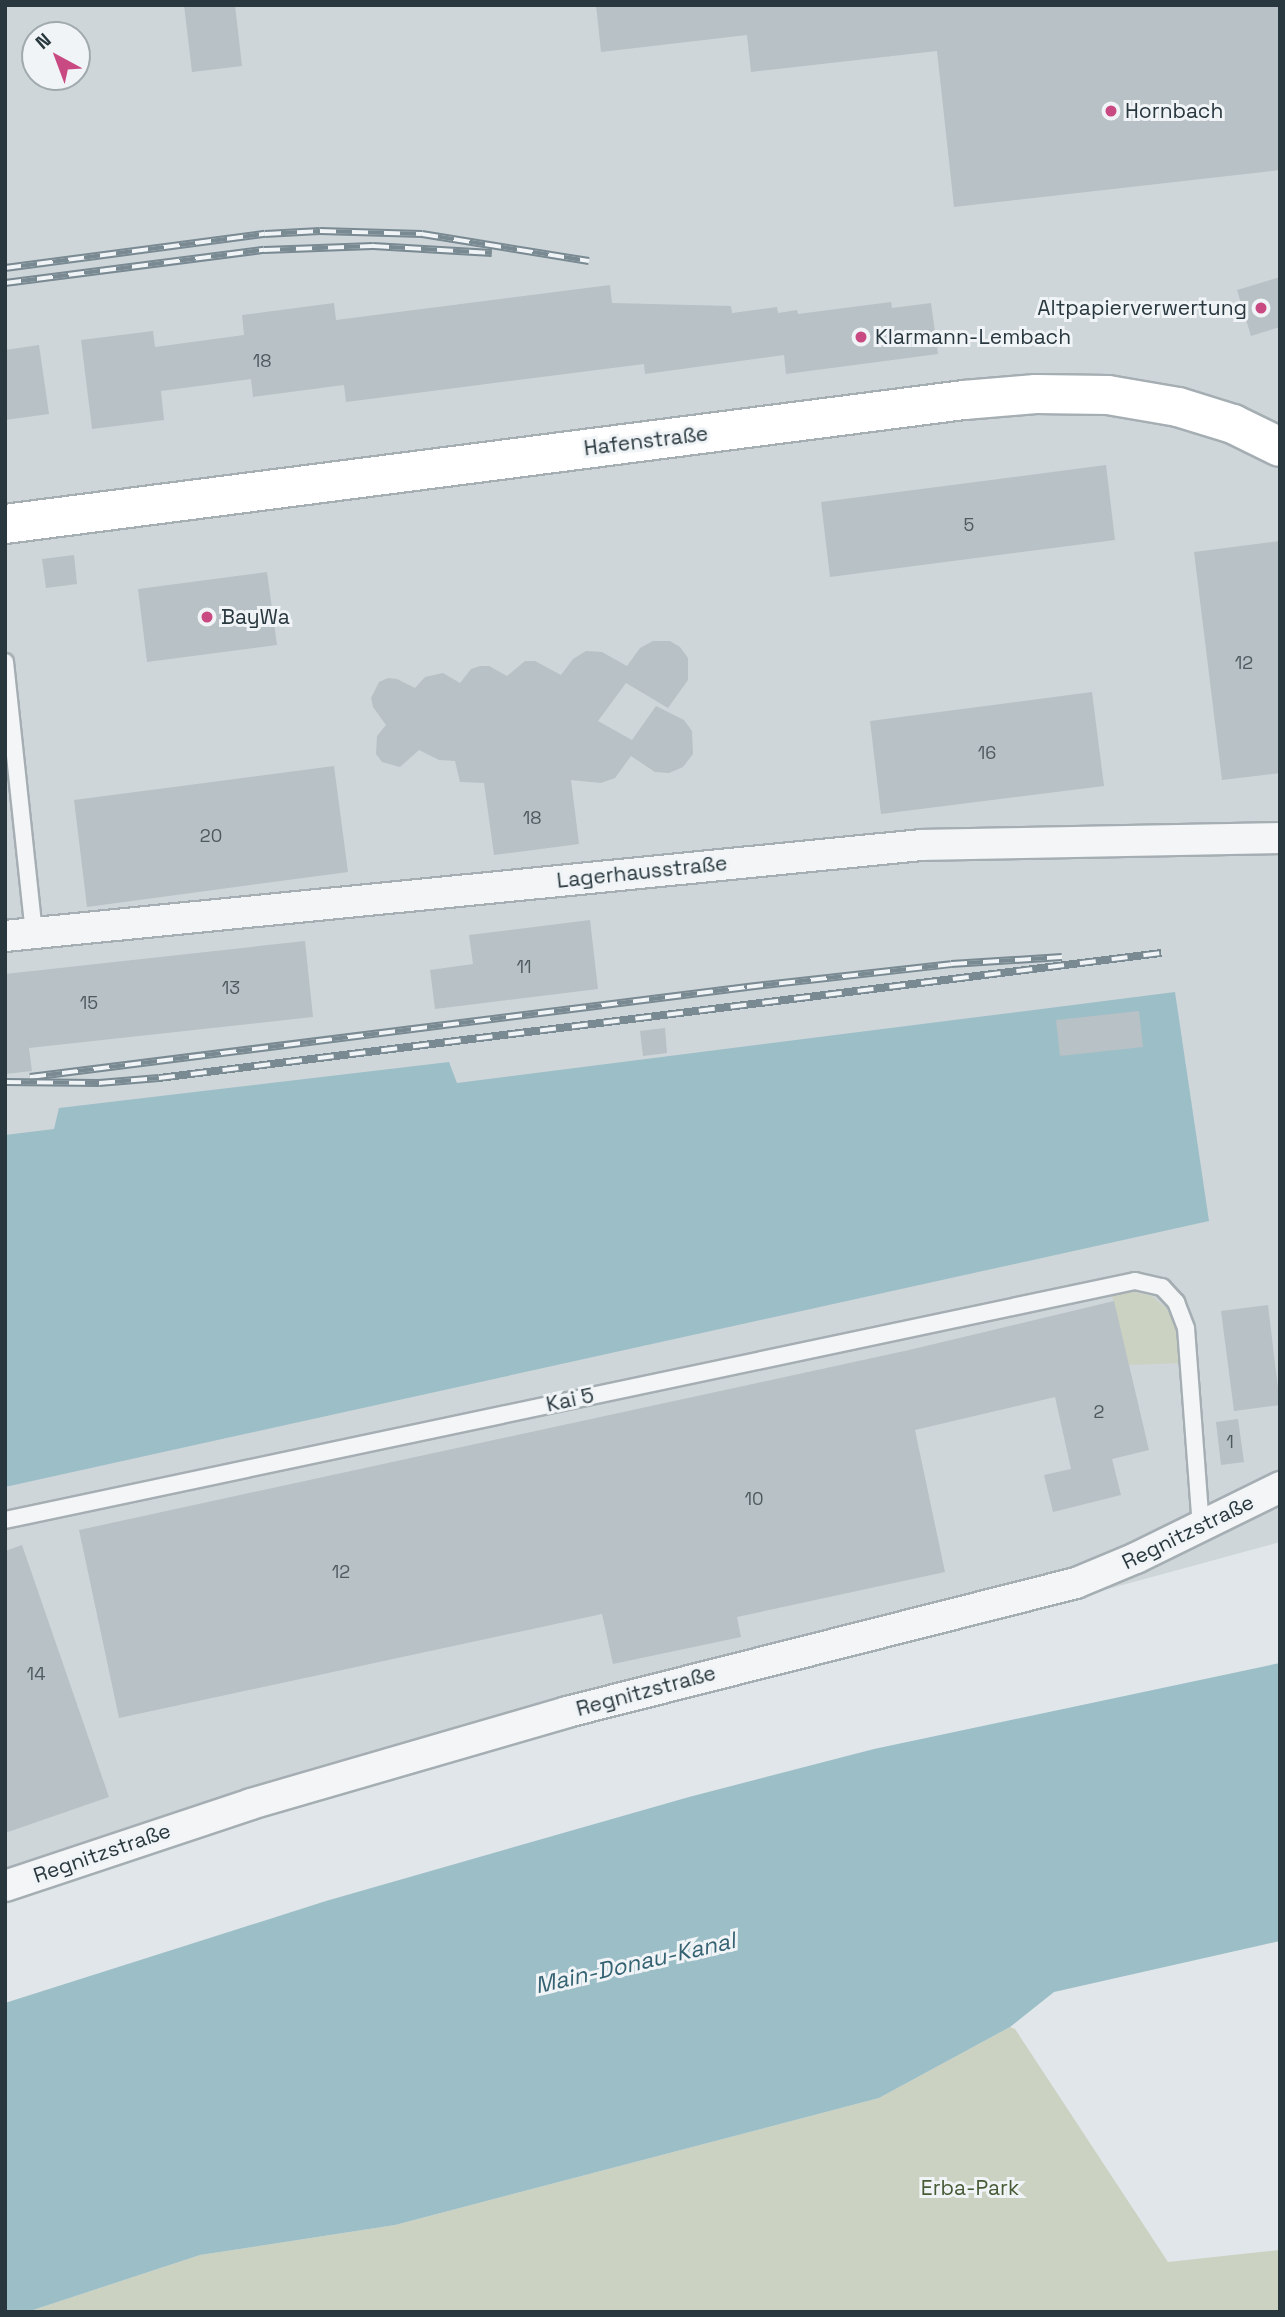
<!DOCTYPE html>
<html>
<head>
<meta charset="utf-8">
<style>
  body { margin:0 }
  #map { position:relative; width:1285px; height:2317px; overflow:hidden; background:#e0e6e9; font-family:"Space Grotesk",sans-serif }
  div>[style] { position:absolute }
  .built>* { inset:0; background:#ced6da }
  .green>* { inset:0; background:#cbd2c2 }
  .water>* { inset:0; background:#9cbec7 }
  .building>* { inset:0; background:#b8c1c5 }
  .roads { filter:drop-shadow(2px 0 #a5aeb3) drop-shadow(-2px 0 #a5aeb3) drop-shadow(0 2px #a5aeb3) drop-shadow(0 -2px #a5aeb3) }
  .lane>* { height:16px; margin:-8px; padding:0 8px; transform-origin:8px; border-radius:8px; background:#f3f5f7 }
  .street>* { height:30px; margin:-15px; padding:0 15px; transform-origin:15px; border-radius:15px; background:#f3f5f7 }
  .secondary>* { height:38px; margin:-19px; padding:0 19px; transform-origin:19px; border-radius:19px; background:#fff }
  .rail>* { height:8px; margin-top:-4px; transform-origin:0; background:repeating-linear-gradient(90deg,#f0f4f6 0 16px,#7a8a92 0 32px); box-sizing:border-box; border-block:2px solid #7a8a92 }
  .dots>* { width:19px; height:19px; translate:-50% -50%; box-sizing:border-box; border:4px solid #f0f4f6; border-radius:50% }
  span { translate:-50% -50%; white-space:nowrap; text-align:center; line-height:1.15; -webkit-text-stroke:6px #f0f4f6; paint-order:stroke }
  .number-label { font-size:18px; color:#4d5a60 }
  .number-label span { -webkit-text-stroke-width:0 }
  .poi-label { font-size:21px; color:#29383f }
  .left { translate:0 -50%; text-align:left }
  .right { translate:-100% -50%; text-align:right }
  .street-label { font-size:21px; color:#29383f }
  .park-label { font-size:21px; color:#485b37 }
  .water-label { font-size:23px; color:#356272; font-style:italic }
  .frame { position:absolute; inset:0; border:7px solid #29383f; pointer-events:none }
  .north { position:absolute; left:21px; top:21px; width:70px; height:70px; box-sizing:border-box; background:#f0f4f6; border:2px solid #a0a9ad; border-radius:50%; rotate:319deg; font-size:19px; font-weight:700; line-height:28px; text-align:center; color:#29383f }
  .north::after { content:''; display:block; margin:auto; width:24px; height:32px; background:#c94a82; clip-path:polygon(50% 0,100% 100%,50% 72%,0 100%) }
</style>
</head>
<body>
<div id="map">
  <div class="built">
    <i style="clip-path:polygon(evenodd,5px 5px,1280px 5px,1280px 1542px,1053px 1604px,657px 1700px,424px 1765px,205px 1833px,5px 1902px,5px 5px,35px 35px,77px 35px,77px 77px,35px 77px,35px 35px)"></i>
  </div>
  <div class="green">
    <i style="clip-path:polygon(1130px 1291px,1152px 1296px,1166px 1308px,1182px 1330px,1183px 1363px,1129px 1365px,1111px 1292px)"></i>
    <i style="clip-path:polygon(1010px 2027px,1015px 2029px,1168px 2262px,1280px 2250px,1280px 2312px,27px 2312px,200px 2255px,395px 2225px,879px 2098px)"></i>
  </div>
  <div class="water">
    <i style="clip-path:polygon(1175px 992px,1209px 1221px,5px 1487px,5px 1135px,54px 1129px,59px 1108px,449px 1062px,457px 1083px)"></i>
    <i style="clip-path:polygon(1280px 1663px,1280px 1941px,1054px 1992px,1010px 2027px,879px 2098px,395px 2225px,200px 2255px,27px 2312px,5px 2312px,5px 2003px,326px 1901px,689px 1797px,874px 1749px)"></i>
  </div>
  <div class="building">
    <i style="clip-path:polygon(184px 5px,235px 5px,242px 66px,192px 72px)"></i>
    <i style="clip-path:polygon(596px 5px,1280px 5px,1280px 170px,954px 207px,937px 51px,751px 72px,747px 35px,601px 52px)"></i>
    <i style="clip-path:polygon(1280px 277px,1280px 327px,1251px 336px,1237px 290px)"></i>
    <i style="clip-path:polygon(610px 285px,612px 303px,731px 306px,732px 313px,777px 307px,778px 313px,797px 310px,798px 314px,891px 302px,892px 308px,931px 303px,938px 354px,786px 374px,784px 355px,645px 374px,644px 364px,346px 402px,344px 385px,253px 397px,251px 379px,161px 391px,164px 420px,92px 429px,81px 340px,153px 331px,155px 347px,244px 335px,242px 315px,334px 303px,336px 320px)"></i>
    <i style="clip-path:polygon(39px 345px,49px 414px,5px 420px,5px 350px)"></i>
    <i style="clip-path:polygon(1106px 465px,1115px 540px,830px 577px,821px 502px)"></i>
    <i style="clip-path:polygon(1280px 541px,1280px 773px,1222px 780px,1194px 552px)"></i>
    <i style="clip-path:polygon(74px 555px,77px 584px,46px 588px,42px 559px)"></i>
    <i style="clip-path:polygon(267px 572px,277px 645px,147px 662px,138px 589px)"></i>
    <i style="clip-path:polygon(653px 641px,670px 641px,680px 647px,688px 658px,688px 680px,668px 708px,626px 683px,598px 721px,632px 740px,656px 706px,684px 720px,692px 731px,693px 754px,683px 767px,669px 773px,655px 772px,631px 756px,615px 778px,601px 783px,571px 780px,579px 844px,494px 855px,484px 783px,460px 782px,455px 761px,439px 760px,419px 750px,400px 767px,382px 762px,376px 754px,377px 736px,386px 725px,373px 707px,371px 698px,379px 682px,388px 678px,397px 679px,415px 688px,425px 677px,443px 673px,460px 683px,471px 669px,480px 666px,489px 666px,507px 676px,525px 661px,535px 661px,561px 675px,573px 659px,586px 651px,602px 652px,627px 666px,640px 648px)"></i>
    <i style="clip-path:polygon(1092px 692px,1104px 786px,881px 814px,870px 721px)"></i>
    <i style="clip-path:polygon(334px 766px,348px 872px,87px 907px,74px 800px)"></i>
    <i style="clip-path:polygon(590px 920px,598px 989px,435px 1009px,430px 970px,473px 964px,469px 935px)"></i>
    <i style="clip-path:polygon(305px 941px,313px 1017px,29px 1048px,32px 1071px,5px 1074px,5px 974px)"></i>
    <i style="clip-path:polygon(1139px 1011px,1143px 1047px,1060px 1056px,1056px 1020px)"></i>
    <i style="clip-path:polygon(665px 1028px,667px 1053px,643px 1056px,640px 1031px)"></i>
    <i style="clip-path:polygon(1114px 1301px,1149px 1450px,1112px 1459px,1121px 1495px,1053px 1512px,1044px 1475px,1071px 1469px,1055px 1397px,915px 1430px,945px 1572px,737px 1617px,741px 1637px,613px 1664px,602px 1614px,119px 1718px,79px 1530px,909px 1350px)"></i>
    <i style="clip-path:polygon(1268px 1305px,1280px 1405px,1234px 1411px,1221px 1311px)"></i>
    <i style="clip-path:polygon(1238px 1419px,1244px 1462px,1221px 1465px,1216px 1422px)"></i>
    <i style="clip-path:polygon(22px 1545px,109px 1797px,5px 1833px,5px 1551px)"></i>
  </div>
  <div class="roads">
    <div class="lane">
      <i style="left:5px;top:662px;width:273px;rotate:83.9deg"></i>
      <i style="left:5px;top:1520px;width:1155px;rotate:-11.94deg"></i>
      <i style="left:1135px;top:1281px;width:28px;rotate:13deg"></i>
      <i style="left:1162px;top:1287px;width:21px;rotate:47deg"></i>
      <i style="left:1176px;top:1302px;width:28px;rotate:69deg"></i>
      <i style="left:1186px;top:1328px;width:200px;rotate:85.7deg"></i>
    </div>
    <div class="street">
      <i style="left:5px;top:936px;width:921px;rotate:-5.67deg"></i>
      <i style="left:921px;top:845px;width:359px;rotate:-1.1deg"></i>
      <i style="left:5px;top:1886px;width:259px;rotate:-18.4deg"></i>
      <i style="left:251px;top:1804px;width:329px;rotate:-16.2deg"></i>
      <i style="left:567px;top:1712px;width:525px;rotate:-14.22deg"></i>
      <i style="left:1076px;top:1583px;width:65px;rotate:-22.6deg"></i>
      <i style="left:1136px;top:1558px;width:161px;rotate:-26.2deg"></i>
    </div>
    <div class="secondary">
      <i style="left:5px;top:524px;width:967px;rotate:-7.37deg"></i>
      <i style="left:964px;top:400px;width:72px;rotate:-4.8deg"></i>
      <i style="left:1036px;top:394px;width:72px;rotate:0.8deg"></i>
      <i style="left:1108px;top:395px;width:71px;rotate:9.7deg"></i>
      <i style="left:1178px;top:407px;width:58px;rotate:17.2deg"></i>
      <i style="left:1233px;top:424px;width:52px;rotate:26.1deg"></i>
    </div>
  </div>
  <div class="rail">
    <i style="left:5px;top:268px;width:262px;rotate:-7.5deg"></i>
    <i style="left:265px;top:234px;width:55px;rotate:-3.1deg"></i>
    <i style="left:320px;top:231px;width:102px;rotate:1.7deg"></i>
    <i style="left:422px;top:234px;width:169px;rotate:9.2deg"></i>
    <i style="left:5px;top:283px;width:261px;rotate:-7.3deg"></i>
    <i style="left:264px;top:250px;width:109px;rotate:-2.1deg"></i>
    <i style="left:373px;top:246px;width:119px;rotate:3.4deg"></i>
    <i style="left:30px;top:1077px;width:723px;rotate:-7.15deg"></i>
    <i style="left:747px;top:987px;width:205px;rotate:-6.4deg"></i>
    <i style="left:951px;top:964px;width:111px;rotate:-3.6deg"></i>
    <i style="left:5px;top:1082px;width:94px;rotate:0.6deg"></i>
    <i style="left:99px;top:1083px;width:60px;rotate:-4.8deg"></i>
    <i style="left:159px;top:1078px;width:1010px;rotate:-7.11deg"></i>
  </div>
  <div class="dots">
    <i style="left:1111px;top:111px;background:#c94a82"></i>
    <i style="left:1261px;top:308px;background:#c94a82"></i>
    <i style="left:861px;top:337px;background:#c94a82"></i>
    <i style="left:207px;top:617px;background:#c94a82"></i>
  </div>
  <div class="number-label">
    <span style="left:262px;top:361px">18</span>
    <span style="left:969px;top:525px">5</span>
    <span style="left:1244px;top:663px">12</span>
    <span style="left:987px;top:753px">16</span>
    <span style="left:532px;top:818px">18</span>
    <span style="left:211px;top:836px">20</span>
    <span style="left:524px;top:967px">11</span>
    <span style="left:231px;top:988px">13</span>
    <span style="left:89px;top:1003px">15</span>
    <span style="left:1099px;top:1412px">2</span>
    <span style="left:1230px;top:1442px">1</span>
    <span style="left:754px;top:1499px">10</span>
    <span style="left:341px;top:1572px">12</span>
    <span style="left:36px;top:1674px">14</span>
  </div>
  <div class="poi-label">
    <span class="left" style="left:1125px;top:111px">Hornbach</span>
    <span class="right" style="left:1247px;top:308px">Altpapierverwertung</span>
    <span class="left" style="left:875px;top:337px">Klarmann-Lembach</span>
    <span class="left" style="left:221px;top:617px">BayWa</span>
  </div>
  <div class="street-label">
    <span style="left:646px;top:441px;rotate:-7deg">Hafenstraße</span>
    <span style="left:642px;top:872px;rotate:-6deg">Lagerhausstraße</span>
    <span style="left:570px;top:1400px;rotate:-12deg">Kai 5</span>
    <span style="left:1188px;top:1532px;rotate:-26deg">Regnitzstraße</span>
    <span style="left:646px;top:1691px;rotate:-15deg">Regnitzstraße</span>
    <span style="left:102px;top:1853px;rotate:-19deg">Regnitzstraße</span>
  </div>
  <div class="park-label">
    <span style="left:970px;top:2188px">Erba-Park</span>
  </div>
  <div class="water-label">
    <span style="left:635px;top:1963px;rotate:-13deg">Main-Donau-Kanal</span>
  </div>
  <div class="frame"></div>
  <div class="north">N</div>
</div>
</body>
</html>
